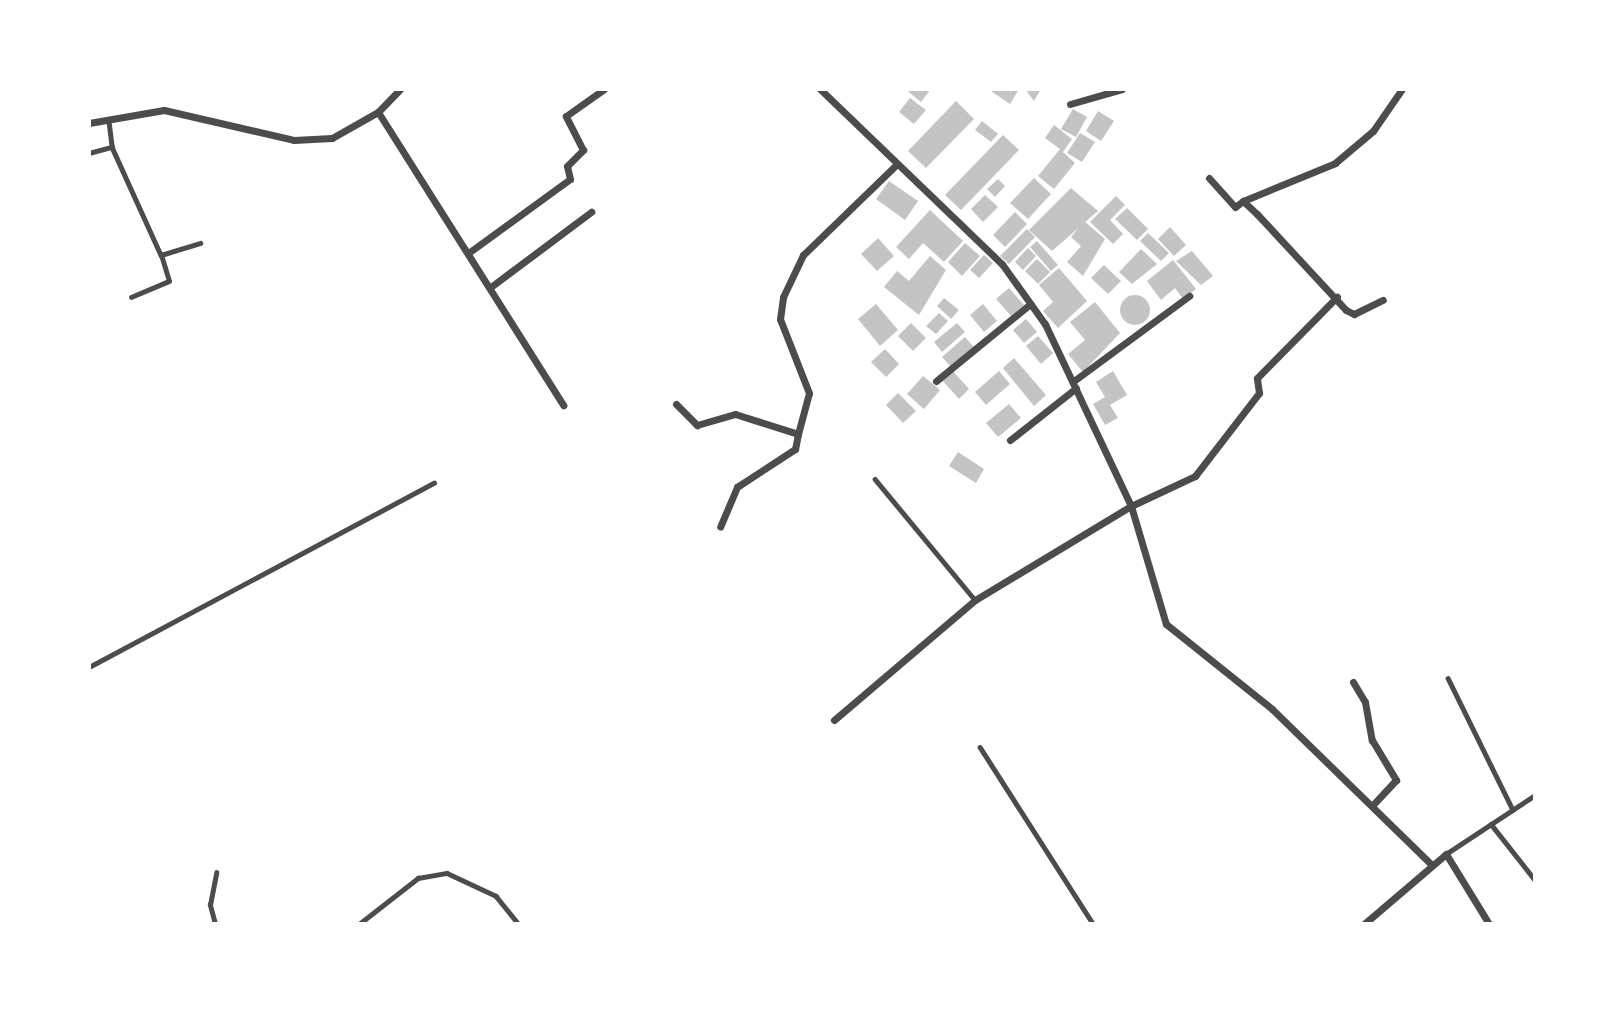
<!DOCTYPE html>
<html>
<head>
<meta charset="utf-8">
<style>
  body { margin:0 }
  #map { position:relative; width:1624px; height:1013px; overflow:hidden; background:#fff; font-family:"Work Sans",sans-serif }
  div>[style] { position:absolute }
  .building>* { inset:0; background:#c4c4c4 }
  .round { border-radius:50% }
  .service>* { height:4.5px; margin:-2.25px; padding:0 2.25px; transform-origin:2.25px; border-radius:2.25px; background:#4c4c4c }
  .minor>* { height:7px; margin:-3.5px; padding:0 3.5px; transform-origin:3.5px; border-radius:3.5px; background:#4c4c4c }
  span { translate:-50% -50%; white-space:nowrap; text-align:center; line-height:1.15; -webkit-text-stroke:7px #fff; paint-order:stroke }
  .frame { position:absolute; inset:0; border:91px solid #fff; pointer-events:none }
</style>
</head>
<body>
<div id="map">
  <div class="building">
    <i style="clip-path:polygon(905px 89px,931px 89px,921px 102px)"></i>
    <i style="clip-path:polygon(988px 89px,1019px 89px,1010px 104px)"></i>
    <i style="clip-path:polygon(1025px 89px,1041px 89px,1034px 101px)"></i>
    <i style="clip-path:polygon(910px 98px,926px 110px,914px 124px,899px 112px)"></i>
    <i style="clip-path:polygon(956px 101px,974px 119px,926px 168px,908px 151px)"></i>
    <i style="clip-path:polygon(1073px 109px,1087px 117px,1076px 137px,1061px 129px)"></i>
    <i style="clip-path:polygon(1098px 111px,1114px 121px,1101px 141px,1086px 131px)"></i>
    <i style="clip-path:polygon(982px 121px,998px 134px,991px 142px,975px 130px)"></i>
    <i style="clip-path:polygon(1054px 125px,1072px 139px,1063px 152px,1075px 163px,1054px 189px,1038px 176px,1060px 149px,1045px 138px)"></i>
    <i style="clip-path:polygon(1080px 133px,1095px 142px,1082px 162px,1067px 153px)"></i>
    <i style="clip-path:polygon(1003px 135px,1019px 150px,961px 210px,945px 195px)"></i>
    <i style="clip-path:polygon(1034px 178px,1051px 194px,1028px 219px,1010px 203px)"></i>
    <i style="clip-path:polygon(998px 179px,1005px 186px,995px 197px,987px 189px)"></i>
    <i style="clip-path:polygon(889px 181px,918px 201px,905px 220px,876px 199px)"></i>
    <i style="clip-path:polygon(1071px 188px,1098px 211px,1052px 251px,1029px 230px)"></i>
    <i style="clip-path:polygon(985px 195px,998px 207px,983px 222px,971px 209px)"></i>
    <i style="clip-path:polygon(1116px 196px,1125px 205px,1110px 220px,1123px 234px,1113px 244px,1090px 222px)"></i>
    <i style="clip-path:polygon(1127px 208px,1148px 229px,1137px 240px,1115px 219px)"></i>
    <i style="clip-path:polygon(930px 210px,963px 241px,944px 262px,923px 243px,909px 259px,896px 247px)"></i>
    <i style="clip-path:polygon(1015px 212px,1027px 224px,1005px 247px,993px 235px)"></i>
    <i style="clip-path:polygon(1084px 221px,1105px 239px,1083px 276px,1067px 262px,1081px 246px,1071px 237px)"></i>
    <i style="clip-path:polygon(1170px 227px,1186px 245px,1174px 256px,1158px 239px)"></i>
    <i style="clip-path:polygon(1027px 229px,1035px 237px,1009px 264px,1000px 256px)"></i>
    <i style="clip-path:polygon(1148px 233px,1169px 253px,1161px 261px,1140px 241px)"></i>
    <i style="clip-path:polygon(878px 238px,894px 256px,877px 271px,861px 254px)"></i>
    <i style="clip-path:polygon(1037px 241px,1058px 265px,1051px 271px,1030px 247px)"></i>
    <i style="clip-path:polygon(965px 243px,980px 256px,962px 276px,948px 262px)"></i>
    <i style="clip-path:polygon(1028px 248px,1036px 256px,1023px 270px,1015px 262px)"></i>
    <i style="clip-path:polygon(1141px 249px,1157px 264px,1132px 284px,1119px 272px)"></i>
    <i style="clip-path:polygon(1192px 251px,1213px 276px,1201px 285px,1176px 261px)"></i>
    <i style="clip-path:polygon(984px 255px,993px 263px,979px 278px,970px 270px)"></i>
    <i style="clip-path:polygon(930px 256px,946px 270px,919px 315px,884px 287px,897px 271px,909px 281px)"></i>
    <i style="clip-path:polygon(1037px 259px,1050px 272px,1038px 284px,1025px 271px)"></i>
    <i style="clip-path:polygon(1173px 260px,1196px 289px,1183px 299px,1175px 288px,1161px 300px,1147px 281px)"></i>
    <i style="clip-path:polygon(1104px 265px,1121px 281px,1108px 294px,1091px 278px)"></i>
    <i style="clip-path:polygon(1059px 268px,1087px 301px,1058px 328px,1043px 311px,1053px 302px,1039px 285px)"></i>
    <i style="clip-path:polygon(1009px 288px,1024px 305px,1011px 316px,996px 299px)"></i>
    <i class="round" style="left:1120px;top:295px;width:30px;height:30px"></i>
    <i style="clip-path:polygon(944px 298px,959px 310px,951px 319px,937px 306px)"></i>
    <i style="clip-path:polygon(1095px 302px,1120px 333px,1083px 372px,1068px 354px,1085px 340px,1070px 322px)"></i>
    <i style="clip-path:polygon(876px 304px,898px 330px,880px 346px,858px 319px)"></i>
    <i style="clip-path:polygon(983px 304px,997px 321px,984px 332px,970px 315px)"></i>
    <i style="clip-path:polygon(939px 313px,948px 321px,936px 334px,926px 326px)"></i>
    <i style="clip-path:polygon(1026px 319px,1037px 332px,1024px 343px,1013px 330px)"></i>
    <i style="clip-path:polygon(911px 323px,926px 338px,913px 351px,898px 336px)"></i>
    <i style="clip-path:polygon(957px 323px,965px 332px,942px 352px,934px 342px)"></i>
    <i style="clip-path:polygon(1038px 336px,1053px 353px,1041px 364px,1026px 346px)"></i>
    <i style="clip-path:polygon(965px 337px,974px 347px,951px 367px,942px 357px)"></i>
    <i style="clip-path:polygon(885px 349px,899px 364px,886px 377px,871px 362px)"></i>
    <i style="clip-path:polygon(1014px 358px,1046px 395px,1034px 406px,1003px 368px)"></i>
    <i style="clip-path:polygon(952px 370px,969px 389px,959px 399px,942px 380px)"></i>
    <i style="clip-path:polygon(999px 371px,1010px 384px,986px 405px,975px 392px)"></i>
    <i style="clip-path:polygon(1113px 371px,1127px 395px,1110px 405px,1118px 418px,1105px 425px,1093px 404px,1105px 397px,1096px 382px)"></i>
    <i style="clip-path:polygon(923px 376px,940px 390px,924px 409px,907px 394px)"></i>
    <i style="clip-path:polygon(898px 393px,916px 411px,903px 423px,886px 405px)"></i>
    <i style="clip-path:polygon(1009px 404px,1021px 418px,998px 437px,986px 423px)"></i>
    <i style="clip-path:polygon(958px 452px,984px 469px,976px 483px,949px 466px)"></i>
  </div>
  <div class="service">
    <i style="left:109px;top:121px;width:26px;rotate:83deg"></i>
    <i style="left:112px;top:147px;width:119px;rotate:65.6deg"></i>
    <i style="left:161px;top:255px;width:41px;rotate:-17.1deg"></i>
    <i style="left:89px;top:153px;width:24px;rotate:-15deg"></i>
    <i style="left:131px;top:297px;width:41px;rotate:-22.8deg"></i>
    <i style="left:169px;top:281px;width:27px;rotate:-107deg"></i>
    <i style="left:875px;top:479px;width:157px;rotate:50.4deg"></i>
    <i style="left:89px;top:667px;width:391px;rotate:-28.1deg"></i>
    <i style="left:1448px;top:678px;width:147px;rotate:63.8deg"></i>
    <i style="left:980px;top:747px;width:210px;rotate:57.4deg"></i>
    <i style="left:1491px;top:824px;width:71px;rotate:51.8deg"></i>
    <i style="left:1446px;top:854px;width:107px;rotate:-33.5deg"></i>
    <i style="left:215px;top:924px;width:20px;rotate:-105deg"></i>
    <i style="left:210px;top:905px;width:33px;rotate:-79deg"></i>
    <i style="left:359px;top:924px;width:75px;rotate:-37.9deg"></i>
    <i style="left:418px;top:878px;width:29px;rotate:-10deg"></i>
    <i style="left:447px;top:873px;width:54px;rotate:25.1deg"></i>
    <i style="left:496px;top:896px;width:36px;rotate:51deg"></i>
  </div>
  <div class="minor">
    <i style="left:820px;top:89px;width:252px;rotate:43.9deg"></i>
    <i style="left:1002px;top:264px;width:74px;rotate:54.4deg"></i>
    <i style="left:1045px;top:324px;width:201px;rotate:64.7deg"></i>
    <i style="left:1131px;top:506px;width:123px;rotate:73.5deg"></i>
    <i style="left:1166px;top:624px;width:136px;rotate:38.7deg"></i>
    <i style="left:1272px;top:709px;width:223px;rotate:44.3deg"></i>
    <i style="left:1070px;top:104px;width:54px;rotate:-16.1deg"></i>
    <i style="left:378px;top:112px;width:347px;rotate:57.7deg"></i>
    <i style="left:89px;top:123px;width:76px;rotate:-9.8deg"></i>
    <i style="left:164px;top:110px;width:133px;rotate:13deg"></i>
    <i style="left:294px;top:140px;width:38px;rotate:-3deg"></i>
    <i style="left:332px;top:138px;width:53px;rotate:-29.5deg"></i>
    <i style="left:378px;top:112px;width:32px;rotate:-46deg"></i>
    <i style="left:1209px;top:178px;width:39px;rotate:48deg"></i>
    <i style="left:1235px;top:207px;width:10px;rotate:-37deg"></i>
    <i style="left:1243px;top:201px;width:19px;rotate:43deg"></i>
    <i style="left:1257px;top:214px;width:131px;rotate:47.2deg"></i>
    <i style="left:1346px;top:310px;width:9px;rotate:27deg"></i>
    <i style="left:1354px;top:314px;width:32px;rotate:-26deg"></i>
    <i style="left:1243px;top:201px;width:100px;rotate:-22.4deg"></i>
    <i style="left:1335px;top:163px;width:50px;rotate:-40.1deg"></i>
    <i style="left:1373px;top:131px;width:51px;rotate:-55.4deg"></i>
    <i style="left:471px;top:251px;width:122px;rotate:-36deg"></i>
    <i style="left:570px;top:179px;width:13px;rotate:-103deg"></i>
    <i style="left:567px;top:166px;width:23px;rotate:-45deg"></i>
    <i style="left:583px;top:150px;width:38px;rotate:-117deg"></i>
    <i style="left:566px;top:116px;width:47px;rotate:-35.4deg"></i>
    <i style="left:492px;top:286px;width:124px;rotate:-36.8deg"></i>
    <i style="left:1075px;top:380px;width:142px;rotate:-36.4deg"></i>
    <i style="left:936px;top:381px;width:122px;rotate:-39.3deg"></i>
    <i style="left:676px;top:404px;width:30px;rotate:45deg"></i>
    <i style="left:697px;top:425px;width:40px;rotate:-16deg"></i>
    <i style="left:735px;top:414px;width:66px;rotate:17.6deg"></i>
    <i style="left:798px;top:434px;width:15px;rotate:101deg"></i>
    <i style="left:795px;top:449px;width:69px;rotate:146.8deg"></i>
    <i style="left:737px;top:487px;width:43px;rotate:113deg"></i>
    <i style="left:798px;top:434px;width:42px;rotate:-75deg"></i>
    <i style="left:809px;top:393px;width:79px;rotate:-111.4deg"></i>
    <i style="left:780px;top:319px;width:22px;rotate:-82deg"></i>
    <i style="left:783px;top:297px;width:47px;rotate:-64.5deg"></i>
    <i style="left:803px;top:255px;width:128px;rotate:-44.1deg"></i>
    <i style="left:1010px;top:440px;width:84px;rotate:-38.2deg"></i>
    <i style="left:1353px;top:682px;width:23px;rotate:59deg"></i>
    <i style="left:1365px;top:702px;width:39px;rotate:80deg"></i>
    <i style="left:1372px;top:740px;width:47px;rotate:59deg"></i>
    <i style="left:1396px;top:780px;width:35px;rotate:133deg"></i>
    <i style="left:834px;top:720px;width:185px;rotate:-40.4deg"></i>
    <i style="left:975px;top:600px;width:182px;rotate:-31.1deg"></i>
    <i style="left:1131px;top:506px;width:71px;rotate:-25.1deg"></i>
    <i style="left:1195px;top:476px;width:105px;rotate:-52.4deg"></i>
    <i style="left:1259px;top:393px;width:15px;rotate:-98deg"></i>
    <i style="left:1257px;top:378px;width:114px;rotate:-45.4deg"></i>
    <i style="left:1364px;top:924px;width:108px;rotate:-40.5deg"></i>
    <i style="left:1446px;top:854px;width:82px;rotate:58.4deg"></i>
  </div>
  <div class="frame"></div>
</div>
</body>
</html>
